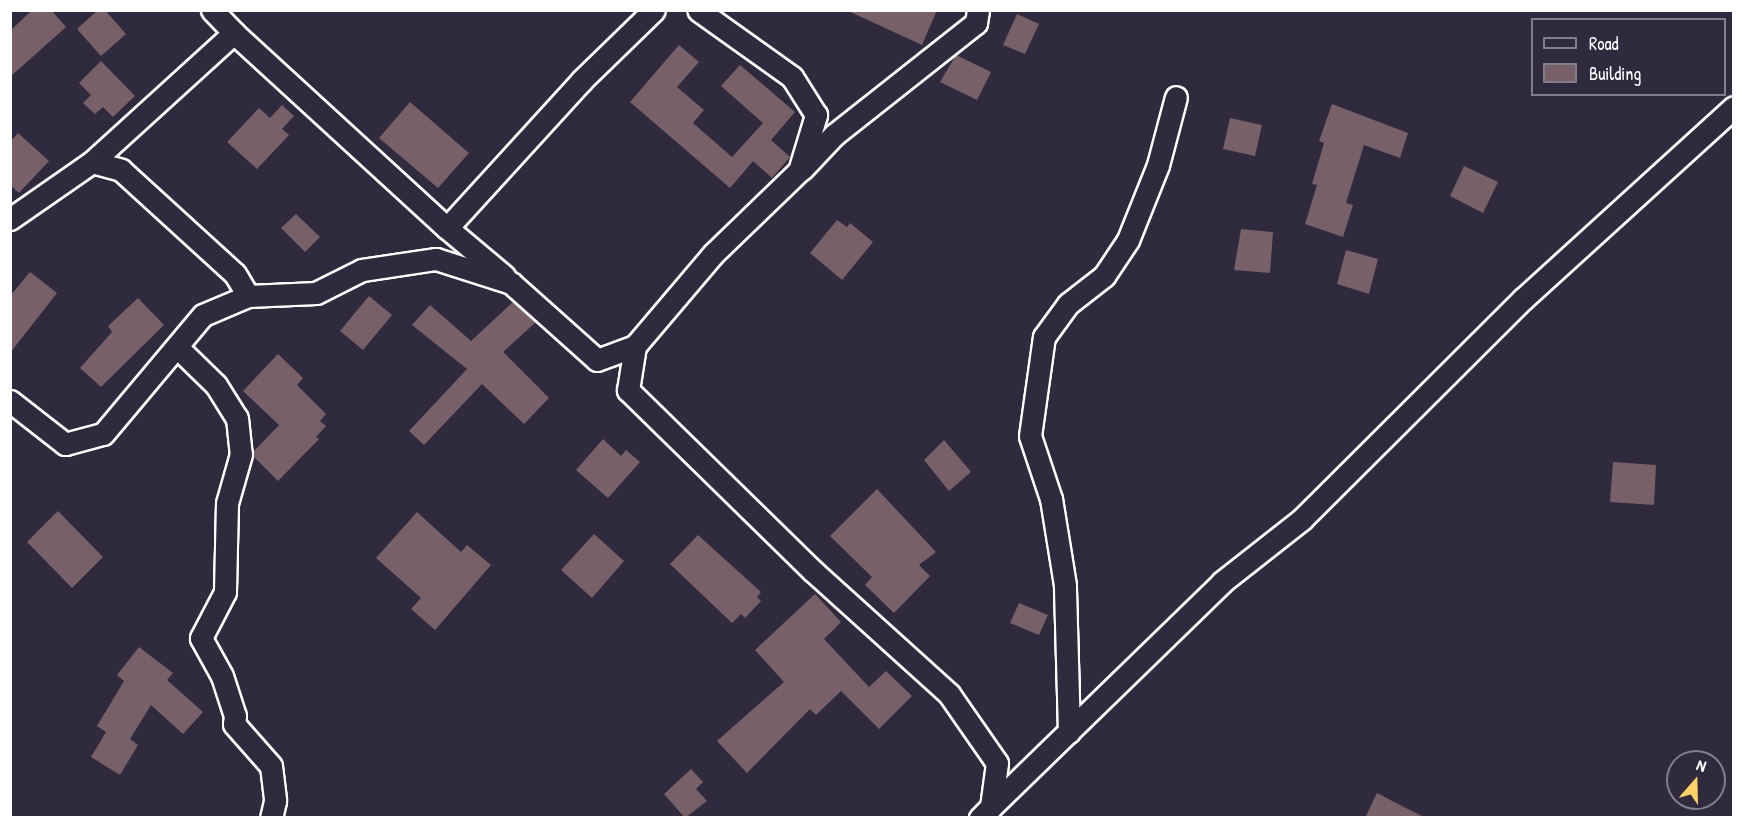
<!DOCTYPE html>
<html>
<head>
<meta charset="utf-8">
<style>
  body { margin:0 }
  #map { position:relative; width:1744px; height:828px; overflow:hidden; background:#2f2a3d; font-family:"Patrick Hand",sans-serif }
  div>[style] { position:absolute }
  .building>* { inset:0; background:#776068 }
  .roads { filter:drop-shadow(2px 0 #fff) drop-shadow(-2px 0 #fff) drop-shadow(0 2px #fff) drop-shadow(0 -2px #fff) }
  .street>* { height:21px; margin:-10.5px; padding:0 10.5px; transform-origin:10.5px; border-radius:10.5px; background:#2f2a3d }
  span { translate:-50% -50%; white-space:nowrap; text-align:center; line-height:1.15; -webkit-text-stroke:6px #2f2a3d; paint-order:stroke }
  .frame { position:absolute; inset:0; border:12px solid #fff; pointer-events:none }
  .legend { position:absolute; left:1531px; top:18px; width:195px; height:78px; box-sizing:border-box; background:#2f2a3d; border:2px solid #827f8b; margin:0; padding:8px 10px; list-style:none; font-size:18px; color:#fff }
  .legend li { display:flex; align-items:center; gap:12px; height:30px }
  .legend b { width:30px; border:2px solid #827f8b }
  .north { position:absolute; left:1666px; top:750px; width:60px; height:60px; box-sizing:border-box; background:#2f2a3d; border:2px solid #827f8b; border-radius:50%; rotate:20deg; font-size:16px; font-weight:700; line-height:24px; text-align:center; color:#fff }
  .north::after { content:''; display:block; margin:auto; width:21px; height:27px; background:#ffd166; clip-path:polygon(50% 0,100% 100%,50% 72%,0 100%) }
</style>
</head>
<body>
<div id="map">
  <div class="building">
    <i style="clip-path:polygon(32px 10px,51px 10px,66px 27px,10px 77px,10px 31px)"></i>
    <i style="clip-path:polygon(98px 10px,105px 10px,126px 34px,101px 56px,77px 29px)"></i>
    <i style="clip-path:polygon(846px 10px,937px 10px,922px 45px)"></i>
    <i style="clip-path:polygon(1017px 14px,1039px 24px,1025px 54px,1003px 45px)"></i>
    <i style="clip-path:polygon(679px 45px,699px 62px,677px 87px,704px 110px,693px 123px,732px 157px,763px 123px,721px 86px,740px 65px,795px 112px,771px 140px,790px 157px,772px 178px,753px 161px,730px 188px,630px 102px)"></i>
    <i style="clip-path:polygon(956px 55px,991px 72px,977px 100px,940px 82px)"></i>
    <i style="clip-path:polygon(101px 61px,135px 96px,113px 117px,103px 107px,95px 114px,83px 103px,91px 95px,79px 83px)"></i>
    <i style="clip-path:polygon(410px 102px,469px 153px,438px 188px,379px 138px)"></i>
    <i style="clip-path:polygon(1332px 104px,1408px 133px,1400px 158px,1364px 145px,1346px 203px,1353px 205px,1343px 237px,1305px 224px,1317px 185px,1312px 184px,1324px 143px,1319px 141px)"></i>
    <i style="clip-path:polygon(282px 105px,294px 116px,282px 129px,289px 135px,257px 169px,227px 142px,259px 108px,270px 118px)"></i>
    <i style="clip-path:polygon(1230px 118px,1262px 125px,1255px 156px,1223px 149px)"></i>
    <i style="clip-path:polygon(18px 133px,49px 161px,19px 193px,10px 185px,10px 142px)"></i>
    <i style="clip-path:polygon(1464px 166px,1498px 182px,1483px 213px,1450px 196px)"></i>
    <i style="clip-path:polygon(296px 214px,320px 237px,305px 252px,281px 228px)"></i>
    <i style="clip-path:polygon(837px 220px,847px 227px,850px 223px,873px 242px,842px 280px,810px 253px)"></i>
    <i style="clip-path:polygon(1241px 229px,1273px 232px,1270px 273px,1234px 270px)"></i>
    <i style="clip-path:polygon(1346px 250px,1378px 259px,1369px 294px,1337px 284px)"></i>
    <i style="clip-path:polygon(30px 272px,57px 293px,10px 353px,10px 296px)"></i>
    <i style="clip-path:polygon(369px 296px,392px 315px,363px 350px,340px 331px)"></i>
    <i style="clip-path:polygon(138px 298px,164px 325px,101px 387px,80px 368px,112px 332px,108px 326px)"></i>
    <i style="clip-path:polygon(513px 302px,536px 322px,503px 352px,549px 398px,524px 424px,482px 384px,424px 445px,409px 431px,467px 369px,412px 325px,430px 305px,471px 341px)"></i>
    <i style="clip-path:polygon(278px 354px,303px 378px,297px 385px,326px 414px,320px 421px,326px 426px,316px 437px,319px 439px,278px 481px,253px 456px,254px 451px,279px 425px,243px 391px)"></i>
    <i style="clip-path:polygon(603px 439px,621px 456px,626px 450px,640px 462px,608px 498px,576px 470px)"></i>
    <i style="clip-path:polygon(944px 440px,971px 472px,949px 491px,924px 460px)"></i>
    <i style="clip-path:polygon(1613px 462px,1656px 465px,1654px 505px,1610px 502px)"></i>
    <i style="clip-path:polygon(877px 489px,936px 552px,919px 565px,930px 576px,894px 613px,865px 585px,872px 577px,830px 536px)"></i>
    <i style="clip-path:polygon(58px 511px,103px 557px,72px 588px,27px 542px)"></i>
    <i style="clip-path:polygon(417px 512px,461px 552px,467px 545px,491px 565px,435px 630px,411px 609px,421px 598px,376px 558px)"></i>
    <i style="clip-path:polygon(594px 534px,624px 561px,592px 598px,561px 570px)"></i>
    <i style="clip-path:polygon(698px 535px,761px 592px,757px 597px,761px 601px,745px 618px,741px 614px,732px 623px,670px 564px)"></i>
    <i style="clip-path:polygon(815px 594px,841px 622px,824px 639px,869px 687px,886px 671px,912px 696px,879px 729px,841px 691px,816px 715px,810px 709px,747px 773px,717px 741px,784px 682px,755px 650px)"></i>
    <i style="clip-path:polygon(1019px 603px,1048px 615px,1039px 635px,1010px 623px)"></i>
    <i style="clip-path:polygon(139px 647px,173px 673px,167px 680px,203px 712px,183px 734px,151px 705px,130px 739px,138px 745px,120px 775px,91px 757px,106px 732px,97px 726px,124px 681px,117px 675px)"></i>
    <i style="clip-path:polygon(691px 769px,703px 782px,696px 789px,707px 801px,685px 818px,664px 794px)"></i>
    <i style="clip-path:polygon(1377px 793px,1400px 805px,1426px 818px,1365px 818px)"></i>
  </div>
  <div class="roads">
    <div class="street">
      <i style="left:212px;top:10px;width:32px;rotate:46deg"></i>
      <i style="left:92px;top:162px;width:30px;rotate:15deg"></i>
      <i style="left:121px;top:170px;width:154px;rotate:42.4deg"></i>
      <i style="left:235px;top:274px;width:26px;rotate:59deg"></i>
      <i style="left:248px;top:296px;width:68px;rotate:-2.5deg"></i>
      <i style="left:316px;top:293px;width:51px;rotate:-26.6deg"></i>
      <i style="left:362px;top:270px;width:75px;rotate:-8.5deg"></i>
      <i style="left:436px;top:259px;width:79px;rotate:17.7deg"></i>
      <i style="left:511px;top:283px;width:115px;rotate:41.8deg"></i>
      <i style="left:597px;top:360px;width:40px;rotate:-20.2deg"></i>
      <i style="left:635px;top:346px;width:45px;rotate:99deg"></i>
      <i style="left:628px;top:390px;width:259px;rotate:44.4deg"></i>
      <i style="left:813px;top:571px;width:183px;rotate:42.1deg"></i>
      <i style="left:949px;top:694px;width:84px;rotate:55.2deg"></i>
      <i style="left:997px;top:763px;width:44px;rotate:97.8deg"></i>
      <i style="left:991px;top:807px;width:16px;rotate:135deg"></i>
      <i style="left:802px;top:169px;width:47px;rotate:-46.7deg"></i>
      <i style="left:834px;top:135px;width:181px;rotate:-38.3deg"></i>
      <i style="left:976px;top:23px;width:13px;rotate:-81deg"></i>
      <i style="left:10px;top:219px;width:100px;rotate:-34.8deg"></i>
      <i style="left:92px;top:162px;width:192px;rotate:-42.3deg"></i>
      <i style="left:234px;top:33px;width:289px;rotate:42.5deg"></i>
      <i style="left:447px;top:228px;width:200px;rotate:-47.6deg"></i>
      <i style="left:582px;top:80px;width:100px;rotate:-44.2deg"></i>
      <i style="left:447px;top:228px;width:75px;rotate:40.1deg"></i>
      <i style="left:635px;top:346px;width:121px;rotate:-49.7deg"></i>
      <i style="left:713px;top:254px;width:120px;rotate:-44deg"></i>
      <i style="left:799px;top:171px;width:59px;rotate:-73.1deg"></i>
      <i style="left:816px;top:115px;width:45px;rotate:-122.3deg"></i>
      <i style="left:792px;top:77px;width:115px;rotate:-144.5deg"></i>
      <i style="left:178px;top:348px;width:53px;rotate:44.2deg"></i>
      <i style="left:216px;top:385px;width:39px;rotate:58deg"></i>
      <i style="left:237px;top:418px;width:36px;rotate:84deg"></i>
      <i style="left:241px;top:454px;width:51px;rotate:105.9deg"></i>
      <i style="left:227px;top:503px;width:89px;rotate:91.3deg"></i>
      <i style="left:225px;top:592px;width:52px;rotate:117.6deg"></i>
      <i style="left:201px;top:638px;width:43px;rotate:61.1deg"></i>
      <i style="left:222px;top:676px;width:42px;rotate:72deg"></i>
      <i style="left:235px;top:716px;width:8px;rotate:97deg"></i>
      <i style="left:234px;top:724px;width:56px;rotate:48.6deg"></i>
      <i style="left:271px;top:766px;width:35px;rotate:83deg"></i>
      <i style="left:275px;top:801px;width:17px;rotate:103deg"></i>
      <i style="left:10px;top:401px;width:70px;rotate:38deg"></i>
      <i style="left:65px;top:444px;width:39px;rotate:-15deg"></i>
      <i style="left:103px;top:434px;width:155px;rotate:-50deg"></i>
      <i style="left:203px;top:315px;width:49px;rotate:-22.9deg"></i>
      <i style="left:1069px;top:732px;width:147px;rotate:-91.6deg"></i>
      <i style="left:1065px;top:585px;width:87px;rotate:-99.2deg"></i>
      <i style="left:1051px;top:499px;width:66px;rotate:-108.4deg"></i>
      <i style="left:1030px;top:436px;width:100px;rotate:-82deg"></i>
      <i style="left:1044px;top:337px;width:41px;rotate:-54deg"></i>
      <i style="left:1068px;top:304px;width:46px;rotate:-37.9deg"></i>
      <i style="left:1104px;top:276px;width:43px;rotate:-56.3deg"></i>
      <i style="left:1128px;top:240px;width:81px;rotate:-68.2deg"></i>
      <i style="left:1158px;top:165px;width:70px;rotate:-75.2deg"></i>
      <i style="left:991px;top:807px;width:322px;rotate:-44.2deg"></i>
      <i style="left:1222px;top:582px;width:102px;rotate:-38.2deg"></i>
      <i style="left:1302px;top:519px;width:312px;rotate:-44.9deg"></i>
      <i style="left:1523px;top:299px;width:285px;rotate:-42.3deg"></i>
    </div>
  </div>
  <div class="frame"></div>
  <ul class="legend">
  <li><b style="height:8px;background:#2f2a3d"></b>Road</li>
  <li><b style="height:16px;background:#776068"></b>Building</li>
  </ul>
  <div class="north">N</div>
</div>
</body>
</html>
